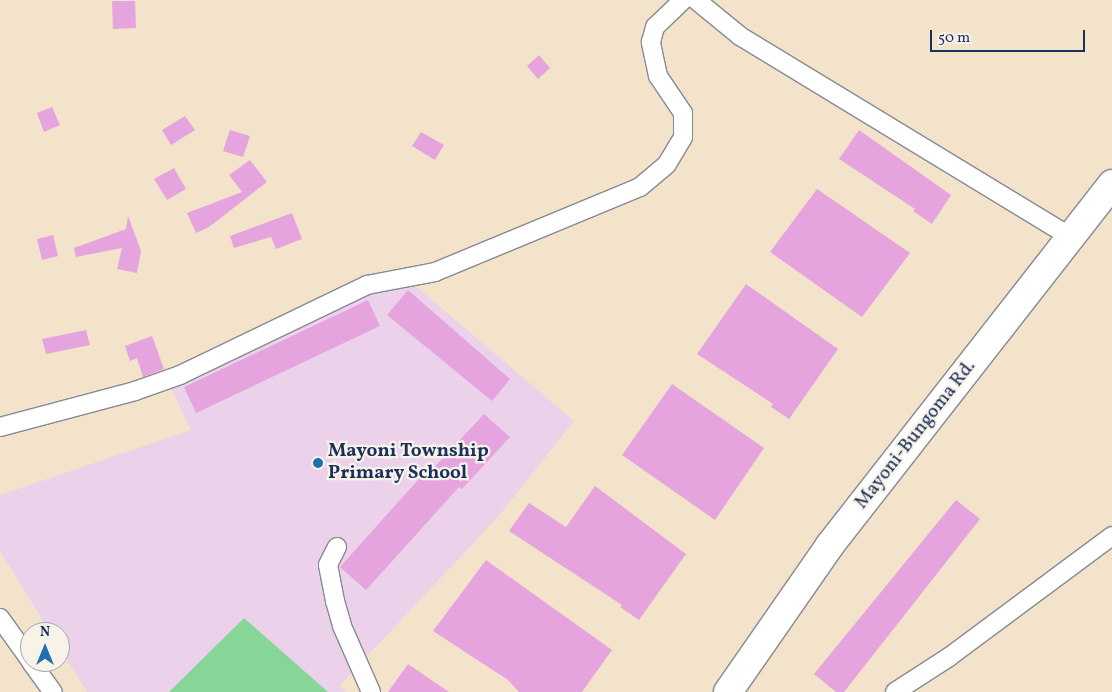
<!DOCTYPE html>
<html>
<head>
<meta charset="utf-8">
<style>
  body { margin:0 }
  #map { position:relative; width:1112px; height:692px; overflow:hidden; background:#f3e3ca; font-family:Vollkorn,serif }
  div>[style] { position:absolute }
  .built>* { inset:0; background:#ecd1ea }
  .green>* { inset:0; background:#86d797 }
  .building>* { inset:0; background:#e6a4df }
  .roads { filter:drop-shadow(1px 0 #878994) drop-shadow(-1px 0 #878994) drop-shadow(0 1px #878994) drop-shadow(0 -1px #878994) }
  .street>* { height:18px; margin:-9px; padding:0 9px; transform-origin:9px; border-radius:9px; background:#fff }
  .primary>* { height:28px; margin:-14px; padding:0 14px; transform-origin:14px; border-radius:14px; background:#fff }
  .dots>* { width:14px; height:14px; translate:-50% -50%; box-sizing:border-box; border:2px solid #f7f3e8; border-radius:50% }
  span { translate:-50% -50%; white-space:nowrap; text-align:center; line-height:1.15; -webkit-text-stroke:4.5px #f7f3e8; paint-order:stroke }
  .street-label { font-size:19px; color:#1b2f5e }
  .poi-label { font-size:19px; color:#1b2f5e; font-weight:700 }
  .left { translate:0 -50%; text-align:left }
  .north { position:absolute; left:20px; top:622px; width:50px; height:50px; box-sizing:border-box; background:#f7f3e8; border:1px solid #9fa5b1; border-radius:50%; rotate:0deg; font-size:14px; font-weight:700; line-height:20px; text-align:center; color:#1b2f5e }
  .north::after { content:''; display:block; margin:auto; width:18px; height:22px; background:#1f6fb2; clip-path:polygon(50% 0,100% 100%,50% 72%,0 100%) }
  .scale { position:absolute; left:930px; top:30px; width:155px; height:22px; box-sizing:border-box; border:2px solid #1b2f5e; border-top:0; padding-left:6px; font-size:15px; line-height:18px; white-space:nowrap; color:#1b2f5e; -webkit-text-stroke:4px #f7f3e8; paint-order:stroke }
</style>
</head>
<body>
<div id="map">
  <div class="built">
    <i style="clip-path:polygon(412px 283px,574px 421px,496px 519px,339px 686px,346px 692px,87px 692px,60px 649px,60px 632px,50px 632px,0 551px,0 495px,191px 430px,170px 386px,365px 295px)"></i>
  </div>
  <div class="green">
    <i style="clip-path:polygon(244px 618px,328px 692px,169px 692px)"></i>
  </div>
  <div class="building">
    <i style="clip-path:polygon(112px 1px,135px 1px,136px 28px,113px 29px)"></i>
    <i style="clip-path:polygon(539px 55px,550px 68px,538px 79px,527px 66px)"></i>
    <i style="clip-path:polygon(52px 107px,60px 125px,44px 132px,37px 113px)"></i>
    <i style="clip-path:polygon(185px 116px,195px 130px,171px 145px,162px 130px)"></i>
    <i style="clip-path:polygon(230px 130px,250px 136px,243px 157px,223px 151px)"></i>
    <i style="clip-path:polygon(859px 130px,951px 195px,932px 224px,913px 211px,915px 209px,839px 159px)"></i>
    <i style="clip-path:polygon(421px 132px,444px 145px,435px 160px,412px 146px)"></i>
    <i style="clip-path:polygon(250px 160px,267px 182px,209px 227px,196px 233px,187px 213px,242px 192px,229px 175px)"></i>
    <i style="clip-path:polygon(174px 168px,186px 189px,167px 200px,154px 179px)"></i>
    <i style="clip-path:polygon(817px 189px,910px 253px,862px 317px,770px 252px)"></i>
    <i style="clip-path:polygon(292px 213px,302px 239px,276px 249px,271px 237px,234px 248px,230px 236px)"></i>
    <i style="clip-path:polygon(128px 216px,141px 251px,137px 273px,117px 269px,122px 248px,76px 257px,74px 248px,126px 229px)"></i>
    <i style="clip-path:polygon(53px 235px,58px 256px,42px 260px,37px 239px)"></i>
    <i style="clip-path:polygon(746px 284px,838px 349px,789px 419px,771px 407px,773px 404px,697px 354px)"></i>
    <i style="clip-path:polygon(408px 290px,510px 379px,492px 401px,387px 315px)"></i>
    <i style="clip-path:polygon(368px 300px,380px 326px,196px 413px,184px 387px)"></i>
    <i style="clip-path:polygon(86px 330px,90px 345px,46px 354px,42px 339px)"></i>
    <i style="clip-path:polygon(152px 336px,164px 369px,143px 377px,137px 358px,130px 361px,125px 346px)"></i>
    <i style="clip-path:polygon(672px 384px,764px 448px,715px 520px,622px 455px)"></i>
    <i style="clip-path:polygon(484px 414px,510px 437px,462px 489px,459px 487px,366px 590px,340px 567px,425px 472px,428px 474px)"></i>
    <i style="clip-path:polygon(595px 486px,686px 554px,639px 620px,620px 607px,622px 605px,509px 531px,529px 503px,566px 527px)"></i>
    <i style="clip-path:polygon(956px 500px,980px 519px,844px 692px,836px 692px,814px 674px)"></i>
    <i style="clip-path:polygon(486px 560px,612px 650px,582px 692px,519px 692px,508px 680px,433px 631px)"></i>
    <i style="clip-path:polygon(408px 664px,449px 692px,388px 692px)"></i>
  </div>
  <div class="roads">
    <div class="street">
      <i style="left:696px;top:0;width:57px;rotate:39.3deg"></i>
      <i style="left:740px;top:36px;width:389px;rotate:31.3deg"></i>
      <i style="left:0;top:427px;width:140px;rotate:-14.9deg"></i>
      <i style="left:135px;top:391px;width:48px;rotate:-19.6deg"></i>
      <i style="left:180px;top:375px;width:208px;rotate:-25.7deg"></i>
      <i style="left:367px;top:285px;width:69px;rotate:-10.8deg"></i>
      <i style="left:435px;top:272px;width:222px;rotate:-22.5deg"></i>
      <i style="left:640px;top:187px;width:35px;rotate:-40deg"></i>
      <i style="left:667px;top:164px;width:31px;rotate:-59deg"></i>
      <i style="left:683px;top:137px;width:24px;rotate:-90deg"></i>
      <i style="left:683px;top:113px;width:45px;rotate:-124deg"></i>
      <i style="left:658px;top:76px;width:35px;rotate:-102deg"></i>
      <i style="left:651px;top:42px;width:16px;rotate:-75deg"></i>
      <i style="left:655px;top:27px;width:39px;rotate:-44deg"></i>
      <i style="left:337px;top:547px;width:20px;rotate:117deg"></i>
      <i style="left:328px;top:565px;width:37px;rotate:79deg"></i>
      <i style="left:335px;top:601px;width:26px;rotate:74deg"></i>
      <i style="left:342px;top:626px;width:72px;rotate:66.3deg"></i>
      <i style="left:0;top:618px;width:52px;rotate:54.5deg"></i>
      <i style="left:31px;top:662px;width:37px;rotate:54deg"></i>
      <i style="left:895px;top:692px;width:64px;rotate:-32.9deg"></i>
      <i style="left:949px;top:657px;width:203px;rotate:-36.6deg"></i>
    </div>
    <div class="primary">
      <i style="left:728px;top:692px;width:179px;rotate:-55.2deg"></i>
      <i style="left:830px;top:545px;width:458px;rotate:-52deg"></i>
    </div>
  </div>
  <div class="dots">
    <i style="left:318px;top:463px;background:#1f6fb2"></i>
  </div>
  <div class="street-label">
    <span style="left:916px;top:435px;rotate:-52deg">Mayoni-Bungoma Rd.</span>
  </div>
  <div class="poi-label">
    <span class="left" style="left:328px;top:463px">Mayoni Township<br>Primary School</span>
  </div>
  <div class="north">N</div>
  <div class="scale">50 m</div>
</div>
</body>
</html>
